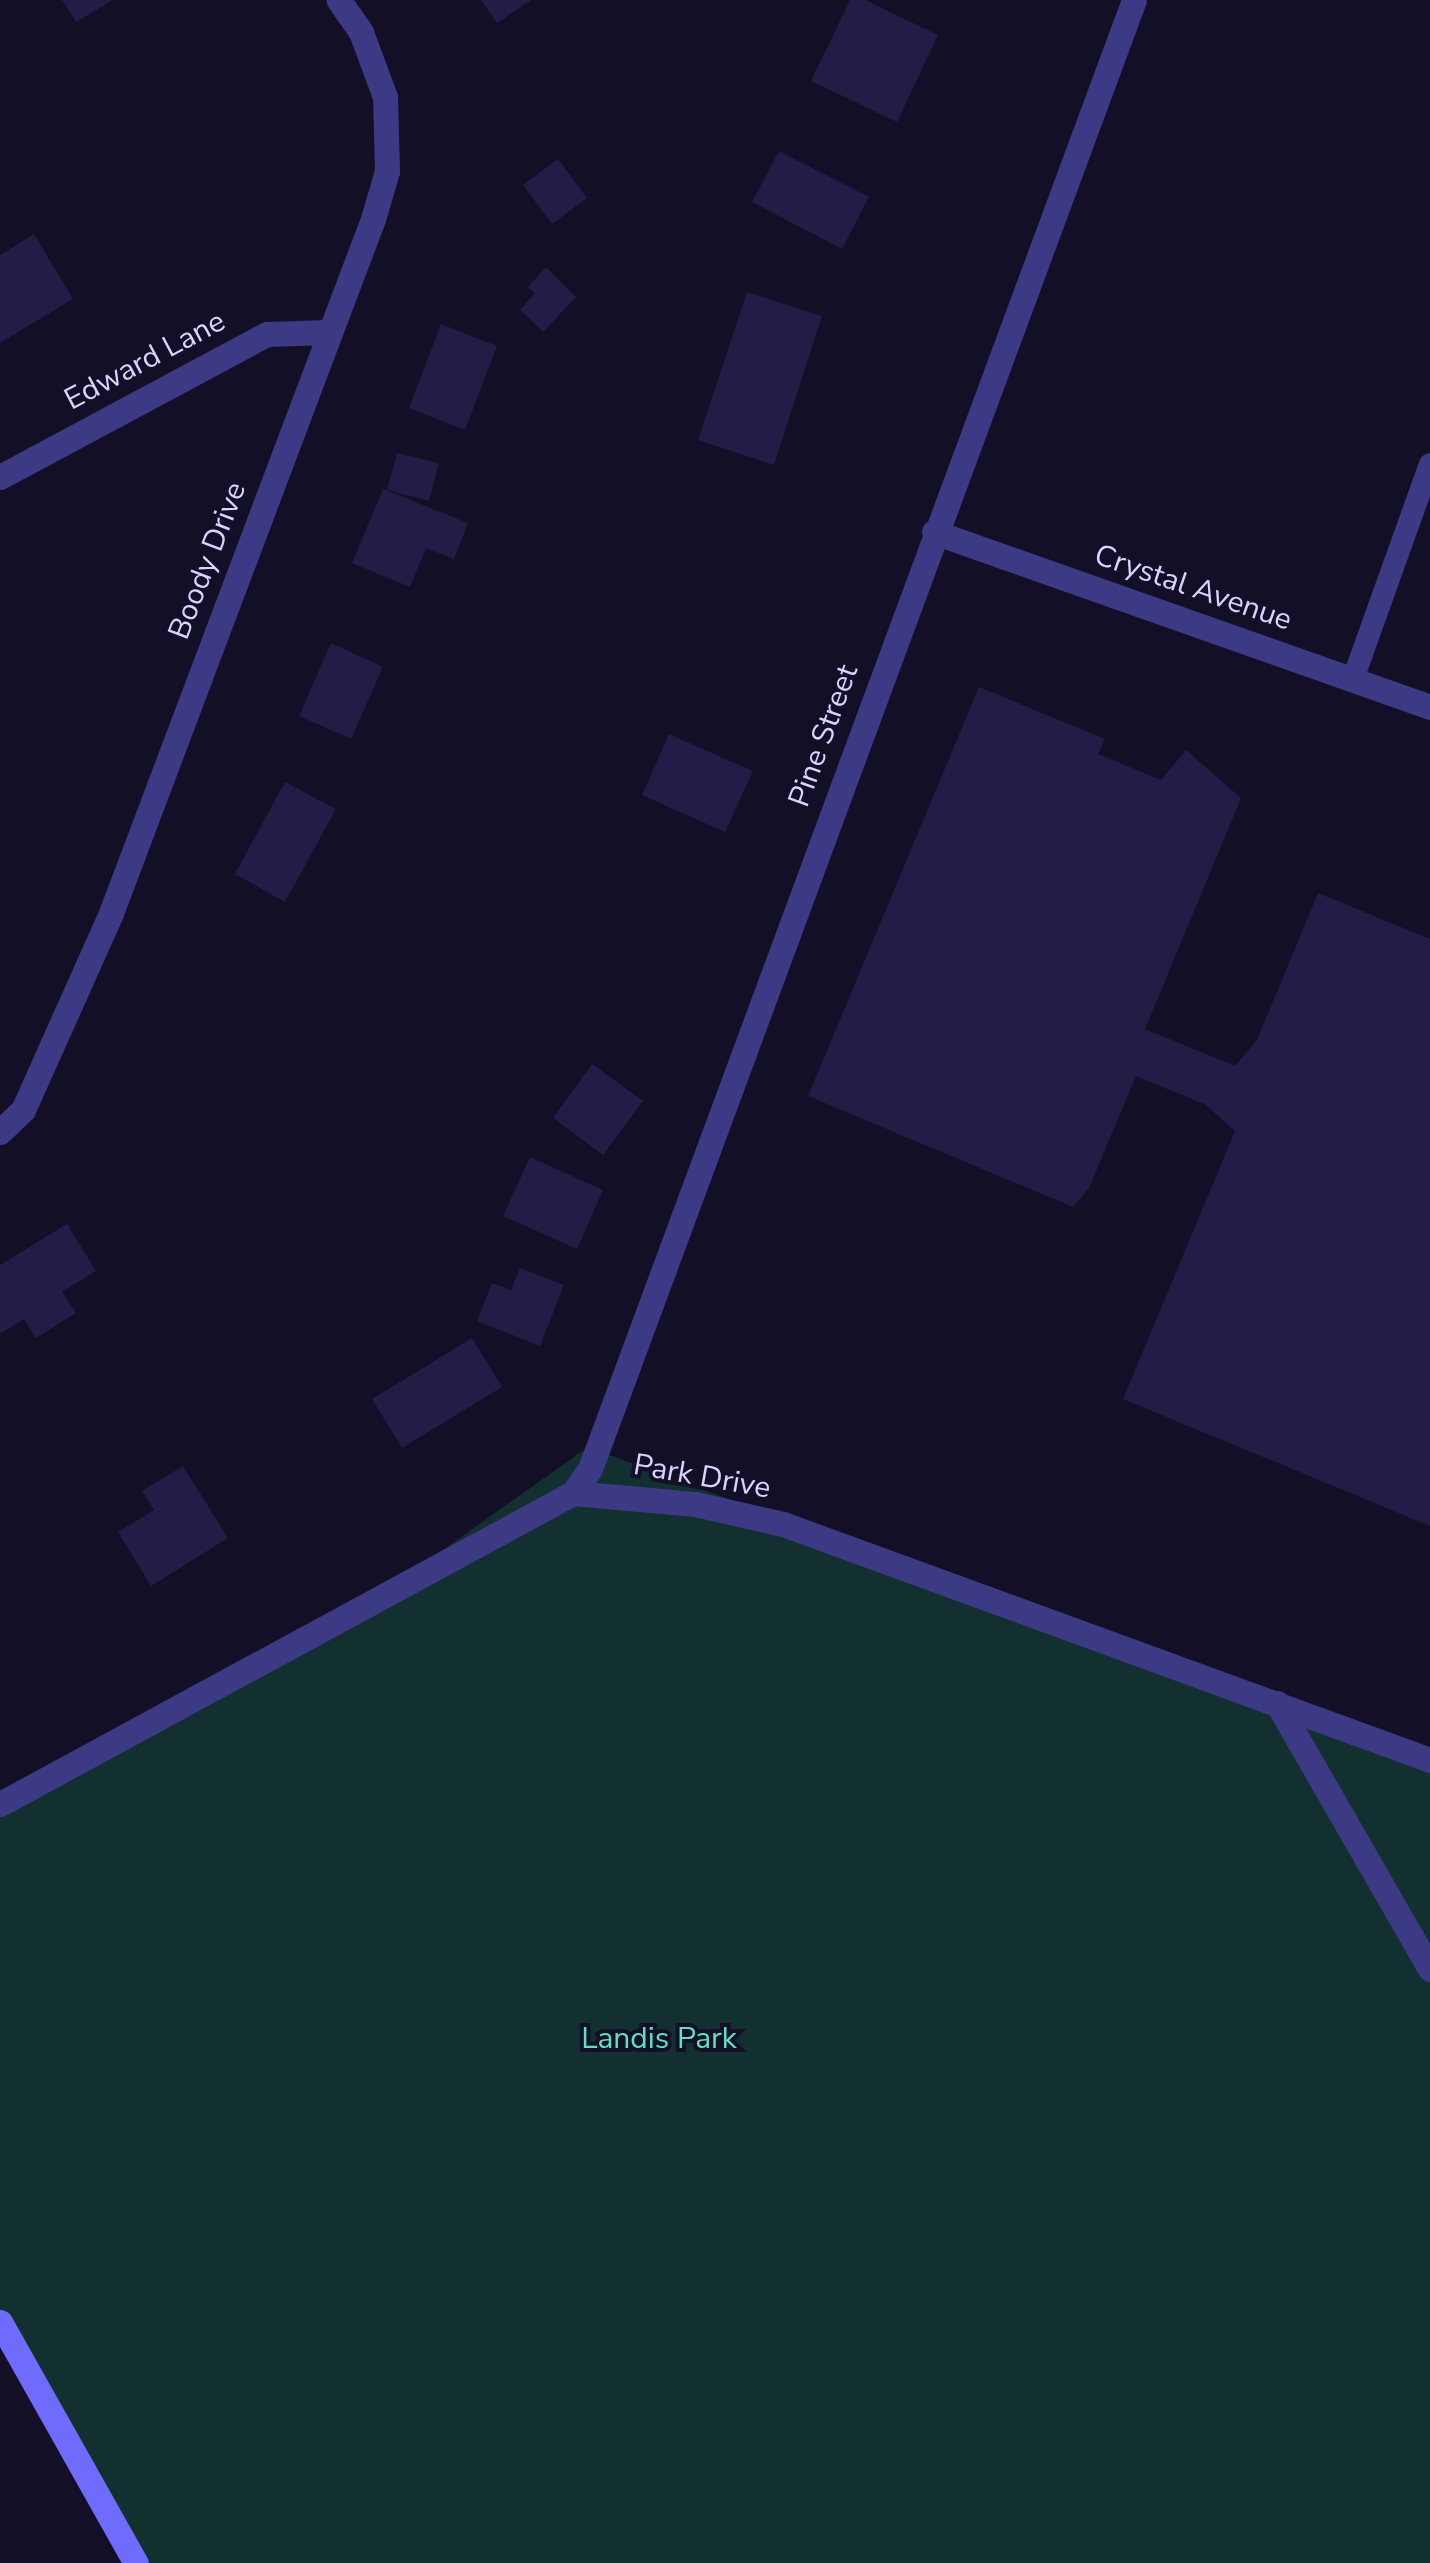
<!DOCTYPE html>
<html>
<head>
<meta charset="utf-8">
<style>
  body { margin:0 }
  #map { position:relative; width:1430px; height:2563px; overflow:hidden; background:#130f26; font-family:"Nunito Sans",sans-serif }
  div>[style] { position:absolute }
  .green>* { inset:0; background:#12302f }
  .building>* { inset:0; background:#241b47 }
  .lane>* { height:22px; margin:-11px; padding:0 11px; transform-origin:11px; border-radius:11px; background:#3d3a85 }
  .street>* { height:25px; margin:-12.5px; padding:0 12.5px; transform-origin:12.5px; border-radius:12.5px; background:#3d3a85 }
  .secondary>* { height:25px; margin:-12.5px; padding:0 12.5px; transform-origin:12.5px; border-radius:12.5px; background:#6f6bff }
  span { translate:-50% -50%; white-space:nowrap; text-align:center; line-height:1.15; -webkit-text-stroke:8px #130f26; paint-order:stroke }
  .street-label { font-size:30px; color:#d9d4ff }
  .park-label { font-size:30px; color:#5fe0c0 }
</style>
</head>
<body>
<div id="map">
  <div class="green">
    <i style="clip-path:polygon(588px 1447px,1430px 1759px,1430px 2563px,136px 2563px,0 2322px,0 1805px,378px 1596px)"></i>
  </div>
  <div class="building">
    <i style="clip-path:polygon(62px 0,113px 0,76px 22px)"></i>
    <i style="clip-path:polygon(481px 0,531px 0,497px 23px)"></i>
    <i style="clip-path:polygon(850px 0,865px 0,938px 35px,897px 122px,811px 81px)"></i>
    <i style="clip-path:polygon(779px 151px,869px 197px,842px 249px,752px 202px)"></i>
    <i style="clip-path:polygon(558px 159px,587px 198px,552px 224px,523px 185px)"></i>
    <i style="clip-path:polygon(34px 234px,73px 299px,0 343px,0 255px)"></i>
    <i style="clip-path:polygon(546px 267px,576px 297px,543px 332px,520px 310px,535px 293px,528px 287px)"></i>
    <i style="clip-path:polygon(747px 292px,822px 316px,774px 465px,698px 440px)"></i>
    <i style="clip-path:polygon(441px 324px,497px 346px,465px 430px,409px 408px)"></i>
    <i style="clip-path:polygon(397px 453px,439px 463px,429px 501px,387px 490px)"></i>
    <i style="clip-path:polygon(383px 489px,468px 523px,454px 559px,426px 548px,410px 587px,352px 563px)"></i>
    <i style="clip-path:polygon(331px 643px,383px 667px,351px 739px,299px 716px)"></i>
    <i style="clip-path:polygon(979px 687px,1105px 739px,1098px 754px,1161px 780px,1186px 750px,1241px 798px,1145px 1029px,1235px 1066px,1257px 1040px,1318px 893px,1430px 939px,1430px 1526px,1123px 1399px,1235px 1131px,1206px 1105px,1136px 1076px,1089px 1188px,1073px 1207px,808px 1096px)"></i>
    <i style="clip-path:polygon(669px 734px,753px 771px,725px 832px,642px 795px)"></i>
    <i style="clip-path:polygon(285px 782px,336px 809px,285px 902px,235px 874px)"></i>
    <i style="clip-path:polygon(592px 1064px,643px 1101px,603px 1155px,553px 1118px)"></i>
    <i style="clip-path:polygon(530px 1157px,603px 1190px,577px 1249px,503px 1216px)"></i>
    <i style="clip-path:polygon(67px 1224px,96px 1271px,62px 1292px,76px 1313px,36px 1338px,24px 1319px,0 1334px,0 1265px)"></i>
    <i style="clip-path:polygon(520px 1268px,564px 1285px,540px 1346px,477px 1321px,492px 1283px,511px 1290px)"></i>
    <i style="clip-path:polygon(472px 1338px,502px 1387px,402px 1448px,372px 1399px)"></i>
    <i style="clip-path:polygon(183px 1466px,228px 1538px,151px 1586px,118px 1532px,154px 1510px,142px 1491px)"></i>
  </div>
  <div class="lane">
    <i style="left:1353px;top:679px;width:228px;rotate:-70.3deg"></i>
  </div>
  <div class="street">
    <i style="left:0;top:477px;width:303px;rotate:-28.2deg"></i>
    <i style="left:267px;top:334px;width:61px;rotate:-1.9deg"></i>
    <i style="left:934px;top:532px;width:526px;rotate:19.43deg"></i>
    <i style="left:0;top:1132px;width:32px;rotate:-44deg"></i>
    <i style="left:23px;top:1110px;width:216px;rotate:-65.9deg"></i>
    <i style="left:111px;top:913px;width:742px;rotate:-69.32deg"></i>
    <i style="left:373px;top:219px;width:50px;rotate:-73.7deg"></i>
    <i style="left:387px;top:171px;width:74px;rotate:-91.5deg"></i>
    <i style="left:385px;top:97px;width:69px;rotate:-110.3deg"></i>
    <i style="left:361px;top:32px;width:39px;rotate:-125deg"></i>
    <i style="left:573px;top:1493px;width:29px;rotate:-55deg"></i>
    <i style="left:590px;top:1469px;width:1566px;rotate:-69.68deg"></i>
    <i style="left:1277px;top:1703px;width:307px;rotate:60.1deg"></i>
    <i style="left:0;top:1804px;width:652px;rotate:-28.49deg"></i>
    <i style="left:573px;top:1493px;width:122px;rotate:5.2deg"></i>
    <i style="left:695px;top:1504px;width:90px;rotate:12.8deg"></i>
    <i style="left:783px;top:1524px;width:689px;rotate:20.04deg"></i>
  </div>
  <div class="secondary">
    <i style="left:0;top:2322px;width:277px;rotate:60.6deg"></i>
  </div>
  <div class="street-label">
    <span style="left:145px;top:361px;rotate:-28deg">Edward Lane</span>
    <span style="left:208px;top:561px;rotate:-69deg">Boody Drive</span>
    <span style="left:1193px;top:588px;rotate:19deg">Crystal Avenue</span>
    <span style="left:824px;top:736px;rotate:-70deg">Pine Street</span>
    <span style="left:702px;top:1477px;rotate:10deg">Park Drive</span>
  </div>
  <div class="park-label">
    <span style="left:659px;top:2039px">Landis Park</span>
  </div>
</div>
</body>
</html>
